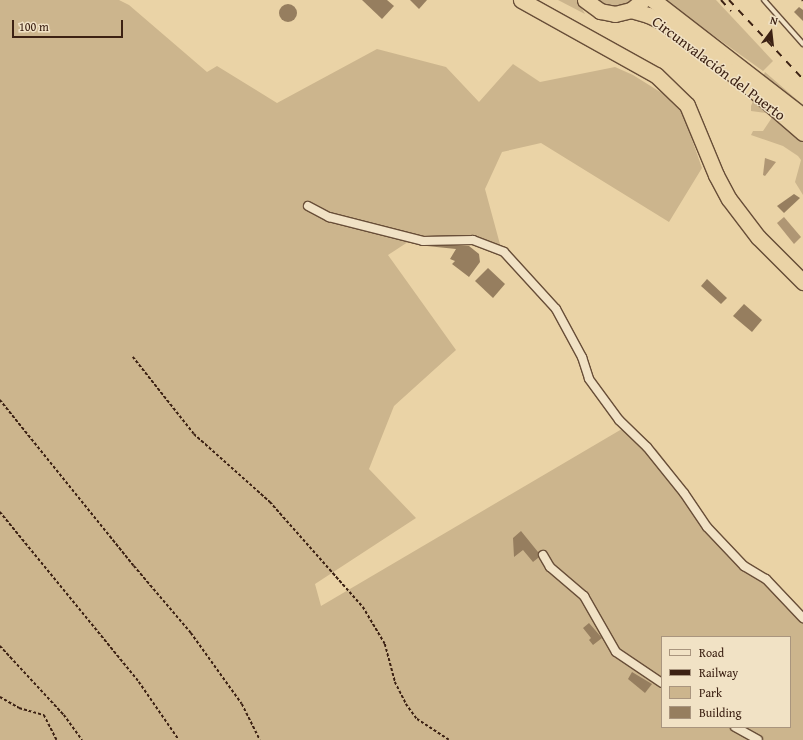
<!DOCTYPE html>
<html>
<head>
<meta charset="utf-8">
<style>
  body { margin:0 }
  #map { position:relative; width:803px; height:740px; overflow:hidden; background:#ead3a6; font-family:"Gentium Book Plus",serif }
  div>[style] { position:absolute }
  .green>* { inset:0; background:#ccb58d }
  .water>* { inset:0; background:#af9674 }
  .building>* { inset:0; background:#967e5f }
  .round { border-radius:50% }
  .path>* { height:1.5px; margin-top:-0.75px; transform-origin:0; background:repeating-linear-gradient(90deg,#3c2113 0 3px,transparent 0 5px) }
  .roads { filter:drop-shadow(1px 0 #684e38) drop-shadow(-1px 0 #684e38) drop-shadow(0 1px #684e38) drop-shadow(0 -1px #684e38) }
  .lane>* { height:4px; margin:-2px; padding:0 2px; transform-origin:2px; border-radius:2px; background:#f1e2c5 }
  .street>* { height:8px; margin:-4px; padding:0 4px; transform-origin:4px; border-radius:4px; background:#f1e2c5 }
  .highway>* { height:15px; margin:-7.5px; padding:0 7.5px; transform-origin:7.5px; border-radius:7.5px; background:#ead3a6 }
  .rail>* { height:2px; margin-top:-1px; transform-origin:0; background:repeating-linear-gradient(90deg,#3c2113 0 7px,transparent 0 14px) }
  span { translate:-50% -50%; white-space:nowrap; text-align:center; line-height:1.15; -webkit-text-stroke:3px #f1e2c5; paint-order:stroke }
  .street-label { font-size:15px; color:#3c2113 }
  .legend { position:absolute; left:661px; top:636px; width:130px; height:92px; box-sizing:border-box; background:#f1e2c5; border:1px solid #a9957e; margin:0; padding:5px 7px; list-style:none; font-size:12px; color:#3c2113 }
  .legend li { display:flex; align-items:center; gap:8px; height:20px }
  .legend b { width:20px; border:1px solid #a9957e }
  .north { position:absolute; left:751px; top:12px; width:40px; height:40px; -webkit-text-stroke:3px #f1e2c5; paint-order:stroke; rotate:15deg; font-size:11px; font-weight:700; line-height:16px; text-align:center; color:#3c2113 }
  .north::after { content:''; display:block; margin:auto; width:14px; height:18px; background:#3c2113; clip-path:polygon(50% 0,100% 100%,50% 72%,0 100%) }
  .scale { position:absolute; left:12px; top:20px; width:111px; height:18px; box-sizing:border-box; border:2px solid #3c2113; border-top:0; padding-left:5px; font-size:12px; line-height:14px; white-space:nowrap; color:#3c2113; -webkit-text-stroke:3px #f1e2c5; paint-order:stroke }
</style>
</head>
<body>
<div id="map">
  <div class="green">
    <i style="clip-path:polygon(evenodd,0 0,119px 0,129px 5px,207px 72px,217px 66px,277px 103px,377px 49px,446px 67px,479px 102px,513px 64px,540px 82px,615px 67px,633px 75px,665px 95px,683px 114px,702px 168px,669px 222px,541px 143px,502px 152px,485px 189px,501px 248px,476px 241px,411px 240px,388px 255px,456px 350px,394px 406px,369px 469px,416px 518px,315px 584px,321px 606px,627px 426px,657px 450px,696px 502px,708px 523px,745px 563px,775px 581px,803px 612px,803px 740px,0 740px,0 0,662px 637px,790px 637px,790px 727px,662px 727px,662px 637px)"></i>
    <i style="clip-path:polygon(558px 0,577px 0,585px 14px)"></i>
    <i style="clip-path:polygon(590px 0,632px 0,617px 10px)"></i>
    <i style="clip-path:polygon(664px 0,716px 0,773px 61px,763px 71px)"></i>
    <i style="clip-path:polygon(765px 72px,803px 105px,803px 195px,795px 182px,801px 160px,798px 156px,783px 146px,751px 135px,753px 131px,763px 131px,771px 119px,771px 115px,767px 113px,751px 111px,751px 106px)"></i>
  </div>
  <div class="water">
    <i style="clip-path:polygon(765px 158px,776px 162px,765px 176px,763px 175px)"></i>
    <i style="clip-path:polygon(784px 217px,801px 237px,794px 244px,777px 223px)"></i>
  </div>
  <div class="building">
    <i style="clip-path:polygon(362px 0,387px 0,394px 6px,382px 19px)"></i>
    <i style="clip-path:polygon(410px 0,427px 0,419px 9px)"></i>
    <i class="round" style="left:279px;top:4px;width:18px;height:18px"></i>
    <i style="clip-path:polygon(799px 7px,803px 10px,803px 21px,794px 12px)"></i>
    <i style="clip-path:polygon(794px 194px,800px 198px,784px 213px,777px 206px)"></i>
    <i style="clip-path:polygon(427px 246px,469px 246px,479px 254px,480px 262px,469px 277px,452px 264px,455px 261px,450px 259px,456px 249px)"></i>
    <i style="clip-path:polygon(488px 268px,505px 284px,493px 298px,475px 281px)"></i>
    <i style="clip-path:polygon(707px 279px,727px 298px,721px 304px,701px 286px)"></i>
    <i style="clip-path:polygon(744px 304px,762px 320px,752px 332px,733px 316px)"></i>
    <i style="clip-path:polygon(521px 531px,538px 552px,538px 558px,533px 562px,523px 550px,514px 557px,513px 538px)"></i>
    <i style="clip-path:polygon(589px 623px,602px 638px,593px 645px,589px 640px,591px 638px,583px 628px)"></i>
    <i style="clip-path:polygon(632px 672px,652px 684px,645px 693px,628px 679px)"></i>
  </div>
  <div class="path">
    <i style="left:133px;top:357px;width:98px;rotate:51.6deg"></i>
    <i style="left:194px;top:434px;width:102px;rotate:41.8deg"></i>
    <i style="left:270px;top:502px;width:140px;rotate:48.5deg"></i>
    <i style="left:363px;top:607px;width:43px;rotate:59.3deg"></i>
    <i style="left:385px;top:644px;width:39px;rotate:75deg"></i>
    <i style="left:395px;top:682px;width:25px;rotate:63deg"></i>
    <i style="left:406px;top:704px;width:19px;rotate:54deg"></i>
    <i style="left:417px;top:719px;width:38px;rotate:33deg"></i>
    <i style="left:0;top:400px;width:213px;rotate:51.1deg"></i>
    <i style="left:134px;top:566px;width:88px;rotate:49.6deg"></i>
    <i style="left:191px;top:633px;width:87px;rotate:54.3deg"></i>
    <i style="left:242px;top:704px;width:40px;rotate:63.4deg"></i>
    <i style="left:0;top:512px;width:220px;rotate:50.7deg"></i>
    <i style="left:139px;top:682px;width:70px;rotate:55.4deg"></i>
    <i style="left:0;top:646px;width:94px;rotate:47.2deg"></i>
    <i style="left:64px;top:715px;width:31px;rotate:54deg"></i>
    <i style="left:0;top:697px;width:22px;rotate:30deg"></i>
    <i style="left:19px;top:708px;width:26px;rotate:16deg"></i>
    <i style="left:44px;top:715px;width:28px;rotate:63deg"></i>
  </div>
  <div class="roads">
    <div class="lane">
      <i style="left:764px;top:0;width:59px;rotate:48.4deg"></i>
    </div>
    <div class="street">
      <i style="left:308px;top:206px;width:24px;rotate:28deg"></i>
      <i style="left:329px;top:217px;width:97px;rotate:14.3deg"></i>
      <i style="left:423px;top:241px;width:50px;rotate:-1.1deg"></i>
      <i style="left:473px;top:240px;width:33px;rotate:21deg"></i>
      <i style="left:504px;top:252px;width:77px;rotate:47.6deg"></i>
      <i style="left:556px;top:309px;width:55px;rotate:61.6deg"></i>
      <i style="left:582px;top:357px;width:23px;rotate:72deg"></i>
      <i style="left:589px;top:379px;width:51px;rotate:53.8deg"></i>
      <i style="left:619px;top:420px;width:39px;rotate:44deg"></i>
      <i style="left:647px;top:447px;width:59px;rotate:51.2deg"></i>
      <i style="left:684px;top:493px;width:41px;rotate:55.9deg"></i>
      <i style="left:707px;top:527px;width:54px;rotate:46.5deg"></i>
      <i style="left:744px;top:566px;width:26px;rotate:31deg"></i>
      <i style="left:766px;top:579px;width:54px;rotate:46.5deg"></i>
      <i style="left:543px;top:555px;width:14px;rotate:60deg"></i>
      <i style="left:550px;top:567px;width:45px;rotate:40.5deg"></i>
      <i style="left:584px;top:596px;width:64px;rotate:60.3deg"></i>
      <i style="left:616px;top:652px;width:55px;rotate:34deg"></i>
      <i style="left:735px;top:727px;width:26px;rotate:29deg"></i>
    </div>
    <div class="highway">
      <i style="left:521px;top:0;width:154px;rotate:29.1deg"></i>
      <i style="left:656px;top:75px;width:43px;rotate:44.1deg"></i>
      <i style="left:687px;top:105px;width:76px;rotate:67.5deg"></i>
      <i style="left:716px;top:175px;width:27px;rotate:62deg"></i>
      <i style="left:729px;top:199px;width:48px;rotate:52.7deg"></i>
      <i style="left:758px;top:237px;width:64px;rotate:45deg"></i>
      <i style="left:585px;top:0;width:19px;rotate:36deg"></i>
      <i style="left:600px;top:11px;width:15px;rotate:11deg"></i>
      <i style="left:615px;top:14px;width:16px;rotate:-14deg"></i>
      <i style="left:631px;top:10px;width:16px;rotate:-40deg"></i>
      <i style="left:653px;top:0;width:190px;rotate:37.7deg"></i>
      <i style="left:631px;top:10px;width:18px;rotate:16deg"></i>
      <i style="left:648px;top:15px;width:19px;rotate:25deg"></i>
      <i style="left:665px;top:23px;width:106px;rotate:37deg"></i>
      <i style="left:750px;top:87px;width:70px;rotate:41deg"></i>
    </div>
  </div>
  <div class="rail">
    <i style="left:721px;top:0;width:15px;rotate:48deg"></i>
    <i style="left:729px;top:0;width:108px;rotate:46.9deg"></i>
    <i style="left:802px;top:0;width:1px;rotate:45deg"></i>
  </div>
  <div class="street-label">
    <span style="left:719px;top:68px;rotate:37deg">Circunvalación del Puerto</span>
  </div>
  <ul class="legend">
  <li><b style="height:5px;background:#f1e2c5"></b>Road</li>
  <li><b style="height:5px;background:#3c2113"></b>Railway</li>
  <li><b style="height:11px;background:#ccb58d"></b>Park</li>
  <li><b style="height:11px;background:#967e5f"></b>Building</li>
  </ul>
  <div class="north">N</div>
  <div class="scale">100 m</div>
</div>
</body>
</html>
